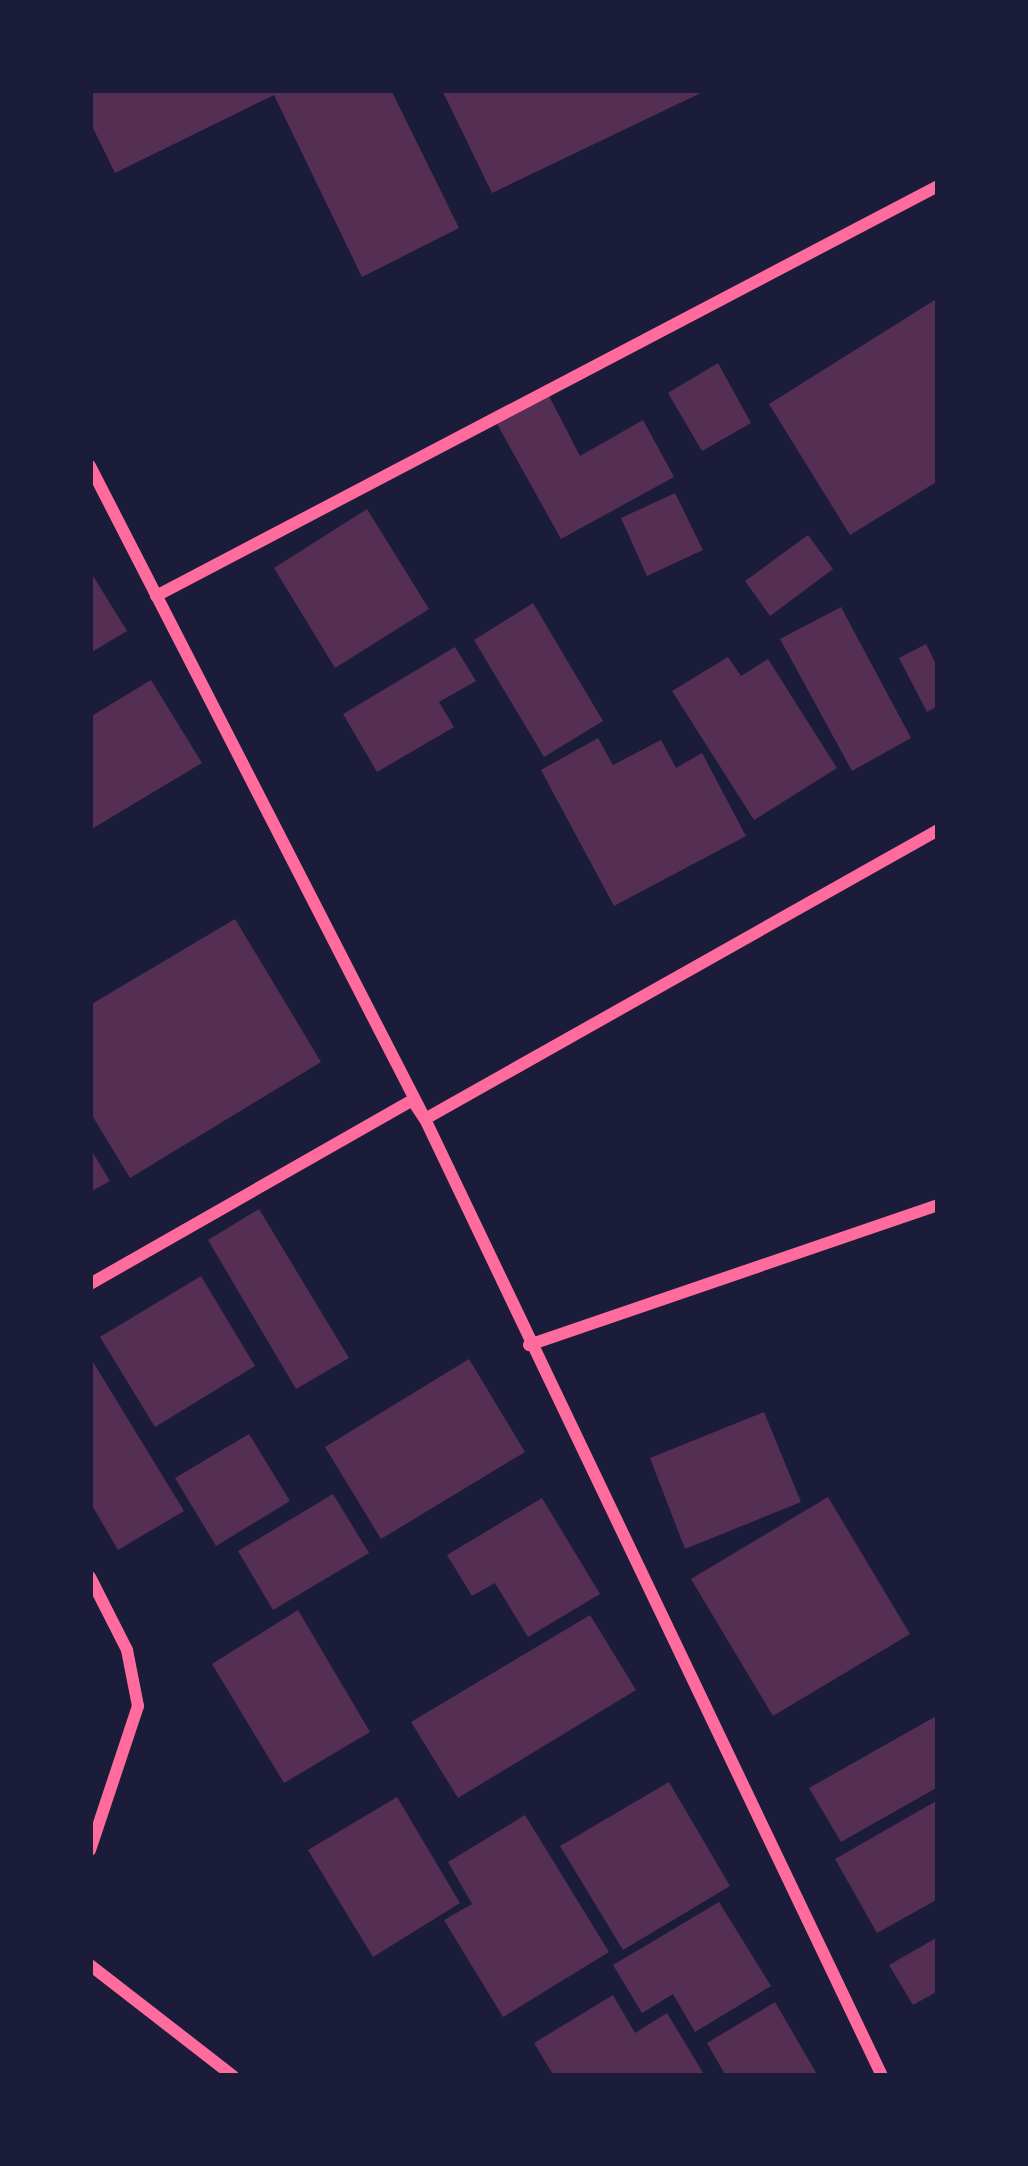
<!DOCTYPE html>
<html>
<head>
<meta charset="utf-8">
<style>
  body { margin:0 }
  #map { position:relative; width:1028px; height:2166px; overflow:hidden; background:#1b1b3a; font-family:"Noto Sans",sans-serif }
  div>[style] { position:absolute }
  .building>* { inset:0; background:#542f53 }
  .minor>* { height:12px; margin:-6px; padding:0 6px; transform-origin:6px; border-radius:6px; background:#ff6b9d }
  span { translate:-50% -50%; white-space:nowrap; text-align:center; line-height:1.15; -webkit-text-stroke:12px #1b1b3a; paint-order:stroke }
  .frame { position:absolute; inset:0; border:93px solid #1b1b3a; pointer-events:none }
</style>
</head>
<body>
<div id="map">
  <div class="building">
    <i style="clip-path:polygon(90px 90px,391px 90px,459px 228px,362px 277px,274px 95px,115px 173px,90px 122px)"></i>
    <i style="clip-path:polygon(442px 90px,707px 90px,492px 193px)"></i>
    <i style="clip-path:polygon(938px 298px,938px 481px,850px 535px,769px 404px)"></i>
    <i style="clip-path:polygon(718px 363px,751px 423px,702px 451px,668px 393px)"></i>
    <i style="clip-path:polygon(549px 396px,580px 456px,643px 420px,674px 477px,561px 539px,497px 424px)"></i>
    <i style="clip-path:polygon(675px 493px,703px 550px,647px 576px,621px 518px)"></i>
    <i style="clip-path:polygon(367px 509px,429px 609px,335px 668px,274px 568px)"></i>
    <i style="clip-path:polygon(808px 535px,833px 569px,770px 616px,745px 581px)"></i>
    <i style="clip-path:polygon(90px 571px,127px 631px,90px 653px)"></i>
    <i style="clip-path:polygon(533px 603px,603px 721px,544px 757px,474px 640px)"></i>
    <i style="clip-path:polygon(841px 607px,911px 738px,852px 771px,780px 639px)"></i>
    <i style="clip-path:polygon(926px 644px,938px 668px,938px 706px,927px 712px,899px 658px)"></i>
    <i style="clip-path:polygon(455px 647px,476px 681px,439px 702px,454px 727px,377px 772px,343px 714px)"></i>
    <i style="clip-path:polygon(728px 657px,741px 676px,768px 659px,837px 768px,754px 820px,672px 691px)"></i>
    <i style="clip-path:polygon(151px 680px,202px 763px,90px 830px,90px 717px)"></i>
    <i style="clip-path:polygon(598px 738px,613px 765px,661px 740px,676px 768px,702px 753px,746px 836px,614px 906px,541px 770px)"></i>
    <i style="clip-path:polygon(235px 919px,321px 1062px,130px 1178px,90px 1112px,90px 1005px)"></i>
    <i style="clip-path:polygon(90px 1148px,110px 1181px,90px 1192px)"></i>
    <i style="clip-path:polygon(259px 1209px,349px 1358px,296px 1389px,208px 1240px)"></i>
    <i style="clip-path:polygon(201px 1276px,255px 1366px,155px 1427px,100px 1337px)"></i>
    <i style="clip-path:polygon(90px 1357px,184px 1511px,118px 1550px,90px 1502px)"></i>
    <i style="clip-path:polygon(469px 1359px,525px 1452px,381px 1539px,325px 1447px)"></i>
    <i style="clip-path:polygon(764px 1412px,801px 1502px,685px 1549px,650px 1458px)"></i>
    <i style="clip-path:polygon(249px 1434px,290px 1501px,216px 1546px,175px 1478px)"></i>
    <i style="clip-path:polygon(333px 1494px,369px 1553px,273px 1610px,238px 1551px)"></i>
    <i style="clip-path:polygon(828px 1497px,910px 1634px,773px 1716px,691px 1579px)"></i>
    <i style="clip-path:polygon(542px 1498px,600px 1594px,528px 1637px,495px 1583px,472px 1596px,447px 1555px)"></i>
    <i style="clip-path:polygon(298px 1610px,370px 1732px,284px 1783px,212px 1664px)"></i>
    <i style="clip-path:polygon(590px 1615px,636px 1690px,458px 1798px,411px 1722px)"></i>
    <i style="clip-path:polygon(938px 1715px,938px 1787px,841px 1842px,809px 1788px)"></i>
    <i style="clip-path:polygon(669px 1782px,730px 1886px,623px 1950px,560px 1846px)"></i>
    <i style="clip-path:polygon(397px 1797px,460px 1903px,373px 1957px,308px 1850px)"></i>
    <i style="clip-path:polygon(938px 1800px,938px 1899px,877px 1933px,835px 1859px)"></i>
    <i style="clip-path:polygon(525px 1815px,609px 1952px,503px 2017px,444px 1920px,472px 1904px,448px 1862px)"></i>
    <i style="clip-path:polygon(719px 1902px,771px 1986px,695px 2032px,673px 1994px,642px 2013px,613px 1965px)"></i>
    <i style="clip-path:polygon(938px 1937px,938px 1991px,913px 2005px,889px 1965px)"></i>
    <i style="clip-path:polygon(613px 1995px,635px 2033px,667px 2013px,705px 2076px,554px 2076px,534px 2043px)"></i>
    <i style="clip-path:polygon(775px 2002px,818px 2076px,726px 2076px,707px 2043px)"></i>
  </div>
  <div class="minor">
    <i style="left:90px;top:466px;width:734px;rotate:62.84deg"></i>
    <i style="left:425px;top:1119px;width:1061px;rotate:64.47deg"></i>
    <i style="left:156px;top:596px;width:883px;rotate:-27.67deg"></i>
    <i style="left:90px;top:1284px;width:371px;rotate:-29.7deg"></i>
    <i style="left:412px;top:1100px;width:23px;rotate:56deg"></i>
    <i style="left:425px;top:1119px;width:589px;rotate:-29.39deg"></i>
    <i style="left:529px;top:1345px;width:432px;rotate:-18.9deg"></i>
    <i style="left:90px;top:1577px;width:82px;rotate:63.1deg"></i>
    <i style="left:127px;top:1650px;width:57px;rotate:78.9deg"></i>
    <i style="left:138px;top:1706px;width:152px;rotate:108.4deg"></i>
    <i style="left:90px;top:1965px;width:181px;rotate:37.8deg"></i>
  </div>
  <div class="frame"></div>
</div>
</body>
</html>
